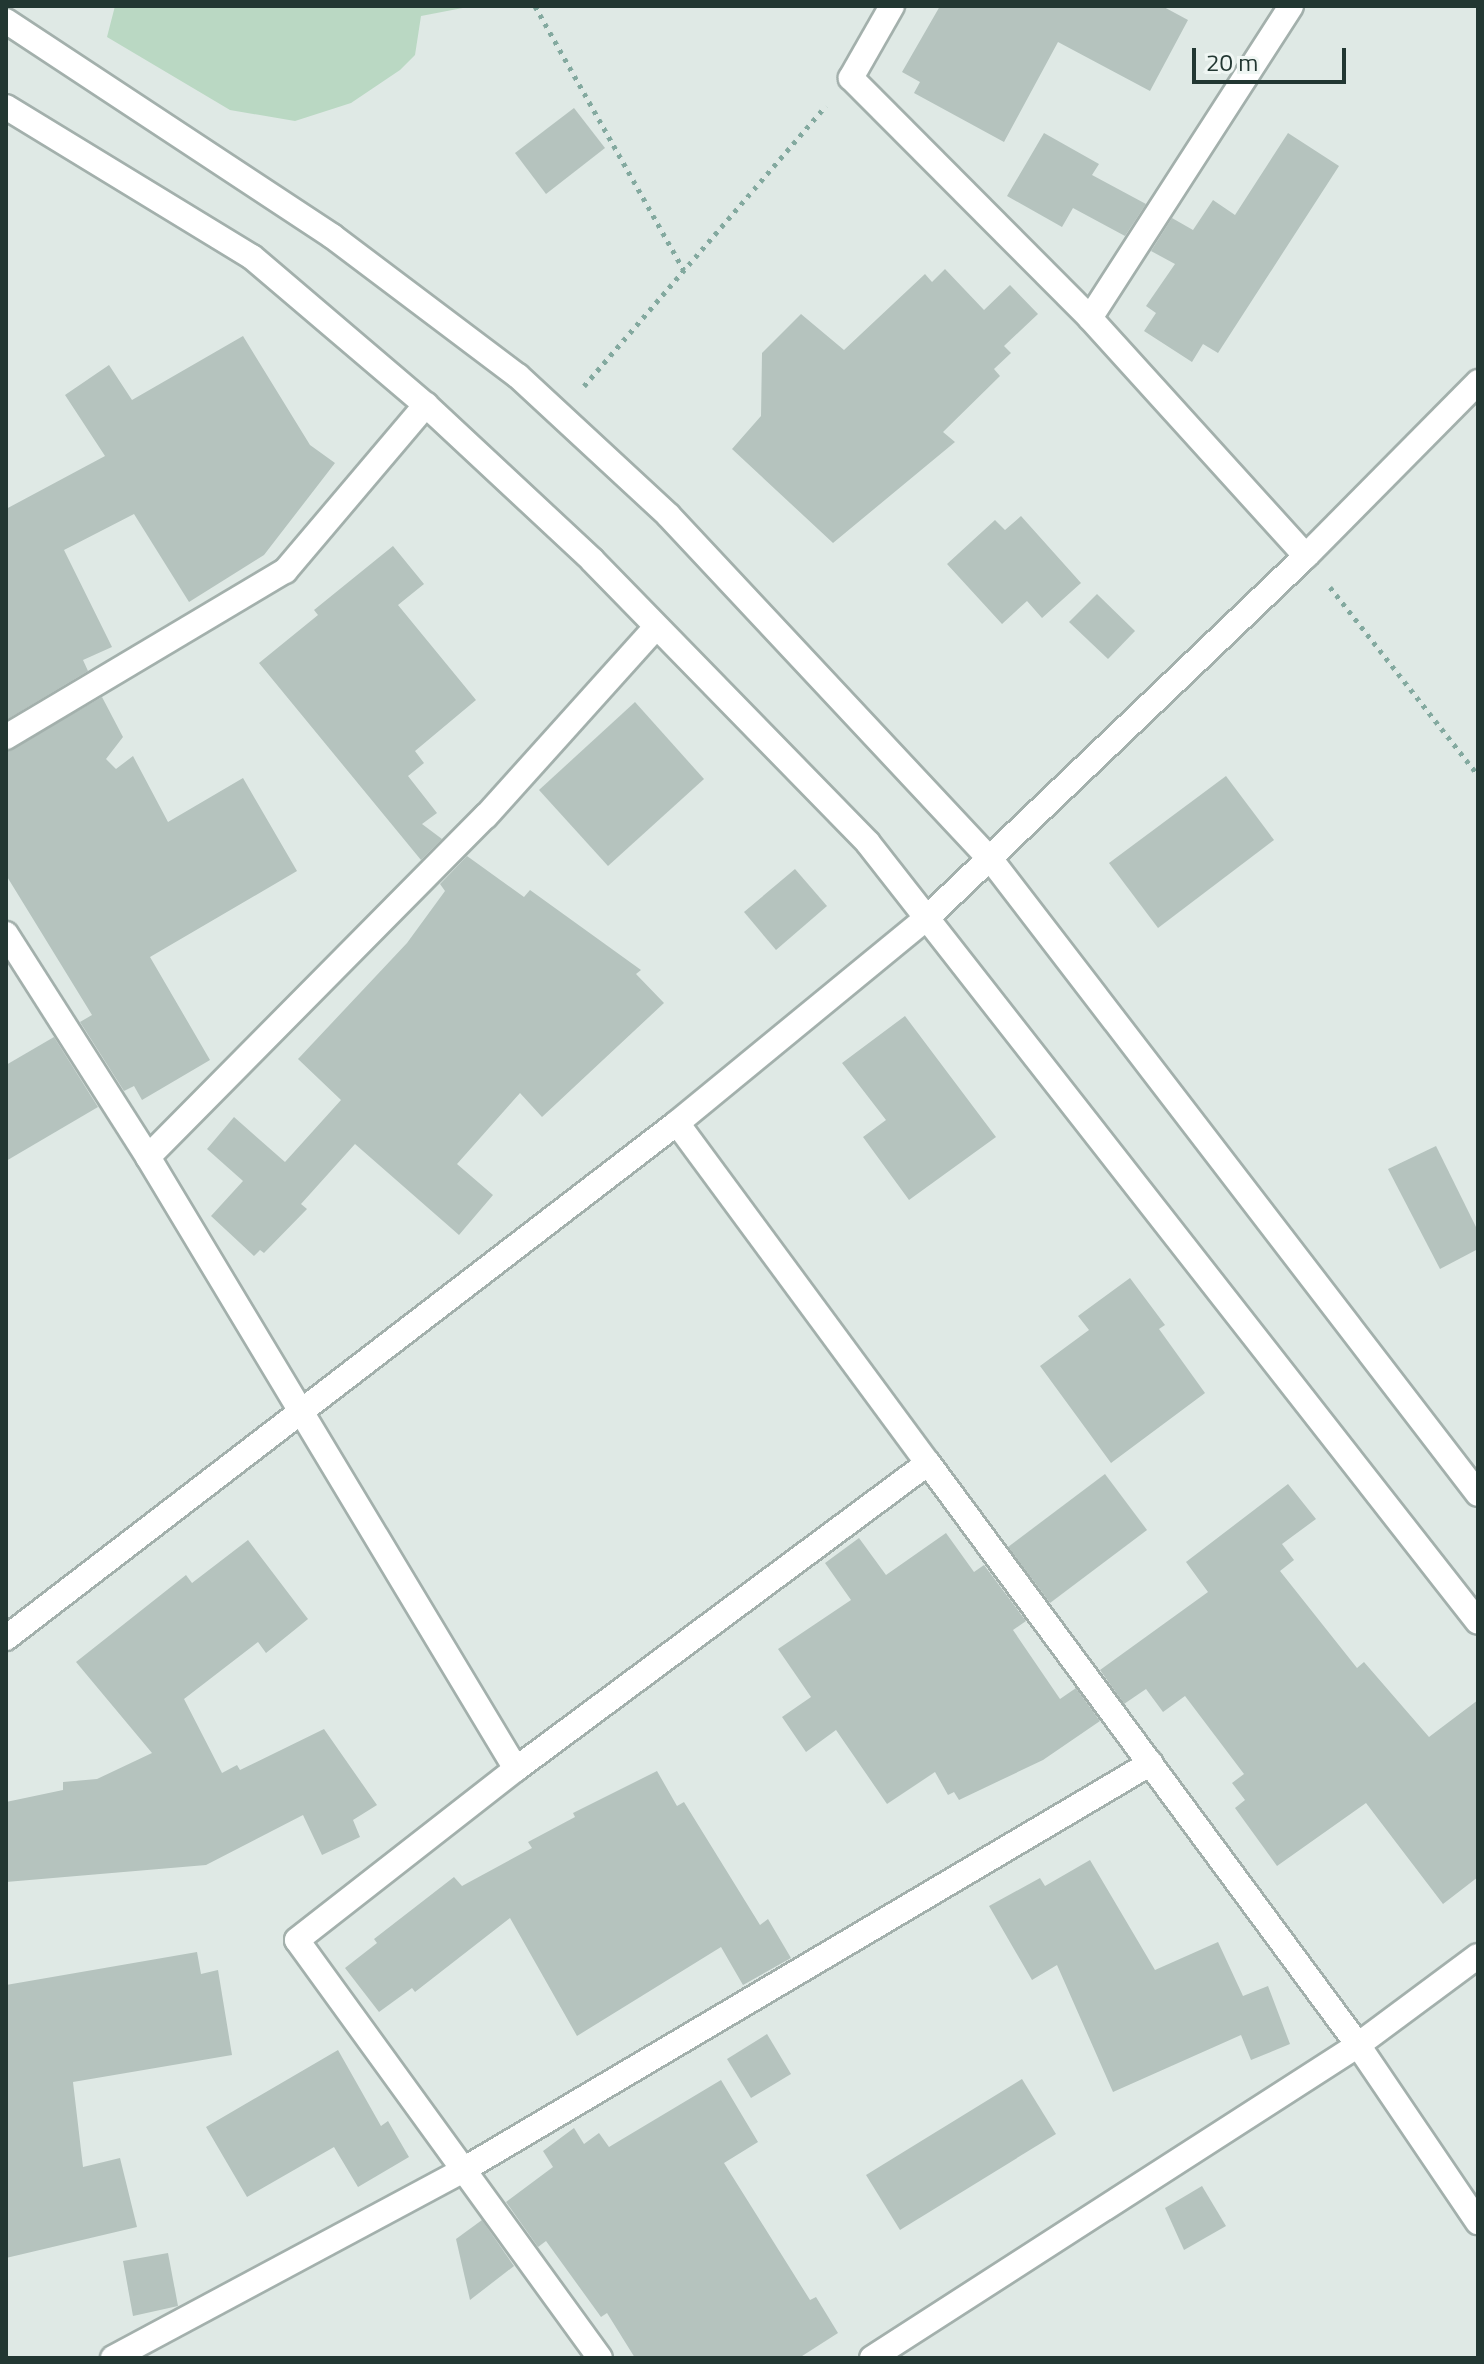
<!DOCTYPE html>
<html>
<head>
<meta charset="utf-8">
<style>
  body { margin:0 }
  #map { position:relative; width:1484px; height:2364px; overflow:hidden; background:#dfe9e5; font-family:"Titillium Web",sans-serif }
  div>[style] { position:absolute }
  .green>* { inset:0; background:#bad8c3 }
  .building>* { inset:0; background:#b5c3be }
  .path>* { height:5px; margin-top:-2.5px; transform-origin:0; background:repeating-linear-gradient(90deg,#83a99f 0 4px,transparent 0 10px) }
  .roads { filter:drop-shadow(2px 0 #a3b0ac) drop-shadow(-2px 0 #a3b0ac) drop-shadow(0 2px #a3b0ac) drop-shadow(0 -2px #a3b0ac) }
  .minor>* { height:24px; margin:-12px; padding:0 12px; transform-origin:12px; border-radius:12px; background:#fff }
  .tertiary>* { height:24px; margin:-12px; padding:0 12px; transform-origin:12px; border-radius:12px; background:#fff }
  span { translate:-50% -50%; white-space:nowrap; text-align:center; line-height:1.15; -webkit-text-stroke:6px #eff6f3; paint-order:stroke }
  .frame { position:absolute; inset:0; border:8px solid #223732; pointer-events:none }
  .scale { position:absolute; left:1192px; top:48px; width:154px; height:36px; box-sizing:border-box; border:4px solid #223732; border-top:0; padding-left:10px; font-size:24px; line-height:28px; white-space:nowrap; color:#223732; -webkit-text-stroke:6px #eff6f3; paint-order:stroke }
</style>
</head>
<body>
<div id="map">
  <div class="green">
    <i style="clip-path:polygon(115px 6px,473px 6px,421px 16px,415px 55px,400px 70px,351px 103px,295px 121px,230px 110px,107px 37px)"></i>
  </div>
  <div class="building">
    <i style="clip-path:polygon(940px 6px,1162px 6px,1188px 20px,1150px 91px,1058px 42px,1004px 142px,914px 93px,920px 82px,902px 72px)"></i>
    <i style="clip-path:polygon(574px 108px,605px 148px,546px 194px,515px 153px)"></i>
    <i style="clip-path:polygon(1044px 133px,1099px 164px,1092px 175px,1146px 204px,1125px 236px,1073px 208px,1062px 227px,1007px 196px)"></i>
    <i style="clip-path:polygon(1288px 133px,1339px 166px,1218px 353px,1203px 344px,1192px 362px,1144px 331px,1156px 313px,1146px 306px,1175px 264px,1151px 251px,1172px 218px,1193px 230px,1213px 200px,1235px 215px)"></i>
    <i style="clip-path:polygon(945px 269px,984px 310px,1010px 285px,1038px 314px,1004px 346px,1011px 353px,994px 369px,1000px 376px,943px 432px,955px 442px,833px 543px,732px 449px,761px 416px,762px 353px,801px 314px,844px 350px,925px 274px,932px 282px)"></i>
    <i style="clip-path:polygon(243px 336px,310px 445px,335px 463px,264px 555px,189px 602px,134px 514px,64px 550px,112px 647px,83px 660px,88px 671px,6px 720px,6px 509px,105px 456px,65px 395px,109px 365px,132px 400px)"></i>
    <i style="clip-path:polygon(1021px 516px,1081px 583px,1042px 618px,1027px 601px,1002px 624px,947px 564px,995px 520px,1005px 530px)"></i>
    <i style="clip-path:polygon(393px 546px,424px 584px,398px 605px,476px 700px,415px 751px,424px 763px,408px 776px,437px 813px,422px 824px,442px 839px,421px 860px,259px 663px,318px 615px,314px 610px)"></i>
    <i style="clip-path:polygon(1097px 594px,1135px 631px,1108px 659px,1069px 622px)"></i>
    <i style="clip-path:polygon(102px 697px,123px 737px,106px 759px,116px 769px,133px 756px,168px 822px,243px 778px,297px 871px,150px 957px,210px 1060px,142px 1100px,134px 1086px,124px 1091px,80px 1022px,92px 1015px,6px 875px,6px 752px)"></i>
    <i style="clip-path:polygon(635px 702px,704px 779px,608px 866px,539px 790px)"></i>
    <i style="clip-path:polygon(1226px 776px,1274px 840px,1158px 928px,1109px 863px)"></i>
    <i style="clip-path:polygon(467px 856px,524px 897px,530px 890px,641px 970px,636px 974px,664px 1003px,542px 1117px,520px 1093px,457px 1164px,493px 1195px,459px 1235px,355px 1144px,301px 1204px,307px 1209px,264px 1253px,260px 1250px,254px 1256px,211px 1216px,243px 1181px,207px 1149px,234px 1117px,285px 1162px,341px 1100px,298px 1059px,407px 943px,445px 891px,440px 884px)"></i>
    <i style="clip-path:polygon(795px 869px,827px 906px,776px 950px,744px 912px)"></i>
    <i style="clip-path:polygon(905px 1016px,996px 1137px,909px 1200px,863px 1137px,886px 1120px,842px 1063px)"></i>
    <i style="clip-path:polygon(54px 1037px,98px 1107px,6px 1161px,6px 1065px)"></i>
    <i style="clip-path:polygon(1436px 1146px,1478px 1231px,1478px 1249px,1440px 1269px,1388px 1169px)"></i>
    <i style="clip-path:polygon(1130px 1278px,1165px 1325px,1159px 1329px,1205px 1393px,1111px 1463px,1040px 1366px,1089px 1330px,1078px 1316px)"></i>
    <i style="clip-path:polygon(1105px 1474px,1147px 1530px,1050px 1603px,1008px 1547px)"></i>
    <i style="clip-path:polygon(1288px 1484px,1316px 1519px,1282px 1544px,1294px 1560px,1280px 1571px,1357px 1668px,1364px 1662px,1429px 1737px,1478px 1700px,1478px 1877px,1443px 1904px,1366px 1803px,1277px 1866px,1235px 1808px,1245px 1800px,1232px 1783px,1244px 1774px,1185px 1696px,1163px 1712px,1146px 1689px,1124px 1704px,1100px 1670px,1208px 1592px,1186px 1562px)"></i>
    <i style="clip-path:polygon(946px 1533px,974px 1572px,984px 1565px,1026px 1621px,1013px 1630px,1060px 1699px,1076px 1688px,1100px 1721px,1043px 1760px,959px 1800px,954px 1792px,948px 1795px,935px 1772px,887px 1804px,836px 1730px,806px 1752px,782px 1717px,811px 1697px,778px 1649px,851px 1600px,825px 1563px,859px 1538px,886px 1575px)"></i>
    <i style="clip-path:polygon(248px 1540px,308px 1619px,266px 1653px,258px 1642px,184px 1699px,222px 1773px,237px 1765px,240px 1770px,324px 1729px,377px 1805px,353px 1820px,360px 1837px,322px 1855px,303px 1815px,206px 1865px,6px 1882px,6px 1802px,63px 1790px,63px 1782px,97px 1779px,152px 1753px,76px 1662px,186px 1575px,192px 1583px)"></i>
    <i style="clip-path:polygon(657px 1771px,677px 1806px,684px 1802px,760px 1925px,768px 1919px,791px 1958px,743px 1985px,721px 1947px,577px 2036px,510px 1918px,415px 1992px,412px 1988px,379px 2012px,345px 1968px,377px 1943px,374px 1939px,454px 1877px,462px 1886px,532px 1848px,528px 1842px,575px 1817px,573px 1813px)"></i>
    <i style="clip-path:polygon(1090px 1860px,1155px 1970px,1218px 1942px,1243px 1996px,1268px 1986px,1290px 2044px,1251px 2060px,1241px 2035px,1113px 2092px,1057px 1965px,1032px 1980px,989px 1906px,1040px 1878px,1045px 1886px)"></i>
    <i style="clip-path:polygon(197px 1952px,201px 1974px,218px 1970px,232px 2055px,73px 2082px,83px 2167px,120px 2158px,137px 2227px,6px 2258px,6px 1985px)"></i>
    <i style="clip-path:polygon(767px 2034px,791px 2074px,751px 2098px,727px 2059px)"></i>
    <i style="clip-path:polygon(338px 2050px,381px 2126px,388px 2121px,409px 2157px,358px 2187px,334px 2147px,247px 2197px,206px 2127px)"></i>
    <i style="clip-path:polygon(1022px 2079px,1056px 2134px,900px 2230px,866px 2175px)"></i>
    <i style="clip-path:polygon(721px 2080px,758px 2142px,724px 2163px,810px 2300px,816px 2297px,838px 2333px,799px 2358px,635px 2358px,607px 2313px,601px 2317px,546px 2241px,538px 2247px,506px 2202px,553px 2167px,543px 2151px,574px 2128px,584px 2144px,599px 2133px,609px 2147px)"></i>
    <i style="clip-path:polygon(1202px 2186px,1226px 2226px,1184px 2250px,1165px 2208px)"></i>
    <i style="clip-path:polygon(482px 2220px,514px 2266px,470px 2300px,456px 2239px)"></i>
    <i style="clip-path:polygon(168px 2253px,178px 2306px,133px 2316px,123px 2261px)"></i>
  </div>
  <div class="path">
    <i style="left:535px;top:6px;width:303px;rotate:60.6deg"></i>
    <i style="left:584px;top:386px;width:370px;rotate:-49.2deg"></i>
    <i style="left:1330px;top:587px;width:239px;rotate:51.8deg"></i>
  </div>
  <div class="roads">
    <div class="minor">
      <i style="left:892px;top:6px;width:83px;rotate:119.7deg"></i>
      <i style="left:851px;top:78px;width:339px;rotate:45.1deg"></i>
      <i style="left:1090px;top:318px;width:321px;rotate:47.8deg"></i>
      <i style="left:1090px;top:318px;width:371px;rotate:-57.2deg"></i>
      <i style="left:6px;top:737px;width:325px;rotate:-30.8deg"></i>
      <i style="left:285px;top:571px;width:218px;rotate:-49.7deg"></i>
      <i style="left:6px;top:934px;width:264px;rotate:57.5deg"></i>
      <i style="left:148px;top:1157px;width:714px;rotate:58.98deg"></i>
      <i style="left:677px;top:1123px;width:423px;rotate:53.6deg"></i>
      <i style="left:148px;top:1157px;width:480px;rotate:-45.3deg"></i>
      <i style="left:486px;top:816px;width:254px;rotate:-48deg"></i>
      <i style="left:6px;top:1638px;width:846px;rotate:-37.51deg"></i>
      <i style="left:677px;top:1123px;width:326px;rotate:-39.4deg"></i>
      <i style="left:113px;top:2358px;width:397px;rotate:-28.2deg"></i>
      <i style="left:463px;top:2170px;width:799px;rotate:-30.61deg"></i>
      <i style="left:600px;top:2358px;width:516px;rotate:-125.94deg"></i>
      <i style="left:297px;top:1940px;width:278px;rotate:-38deg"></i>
      <i style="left:516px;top:1769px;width:513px;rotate:-36.6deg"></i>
      <i style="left:928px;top:1463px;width:724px;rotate:53.54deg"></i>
      <i style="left:1358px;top:2045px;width:214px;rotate:55.9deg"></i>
      <i style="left:872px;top:2358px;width:578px;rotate:-32.78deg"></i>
      <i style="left:1358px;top:2045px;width:149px;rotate:-36.6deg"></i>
    </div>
    <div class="tertiary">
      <i style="left:6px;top:21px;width:391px;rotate:33.4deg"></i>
      <i style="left:332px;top:236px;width:233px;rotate:37deg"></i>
      <i style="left:518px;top:376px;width:205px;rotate:42.8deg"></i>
      <i style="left:668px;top:515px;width:474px;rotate:46.9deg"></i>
      <i style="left:992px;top:861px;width:798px;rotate:52.48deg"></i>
      <i style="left:6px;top:107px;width:288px;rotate:31.4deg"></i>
      <i style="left:252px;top:257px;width:228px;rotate:40.4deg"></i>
      <i style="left:426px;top:405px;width:227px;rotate:43deg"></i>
      <i style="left:592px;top:560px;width:395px;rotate:45.7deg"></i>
      <i style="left:868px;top:843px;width:989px;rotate:51.94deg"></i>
      <i style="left:929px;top:916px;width:521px;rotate:-43.68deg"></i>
      <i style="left:1306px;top:556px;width:245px;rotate:-45.3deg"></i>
    </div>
  </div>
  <div class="frame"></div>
  <div class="scale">20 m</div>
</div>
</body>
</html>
